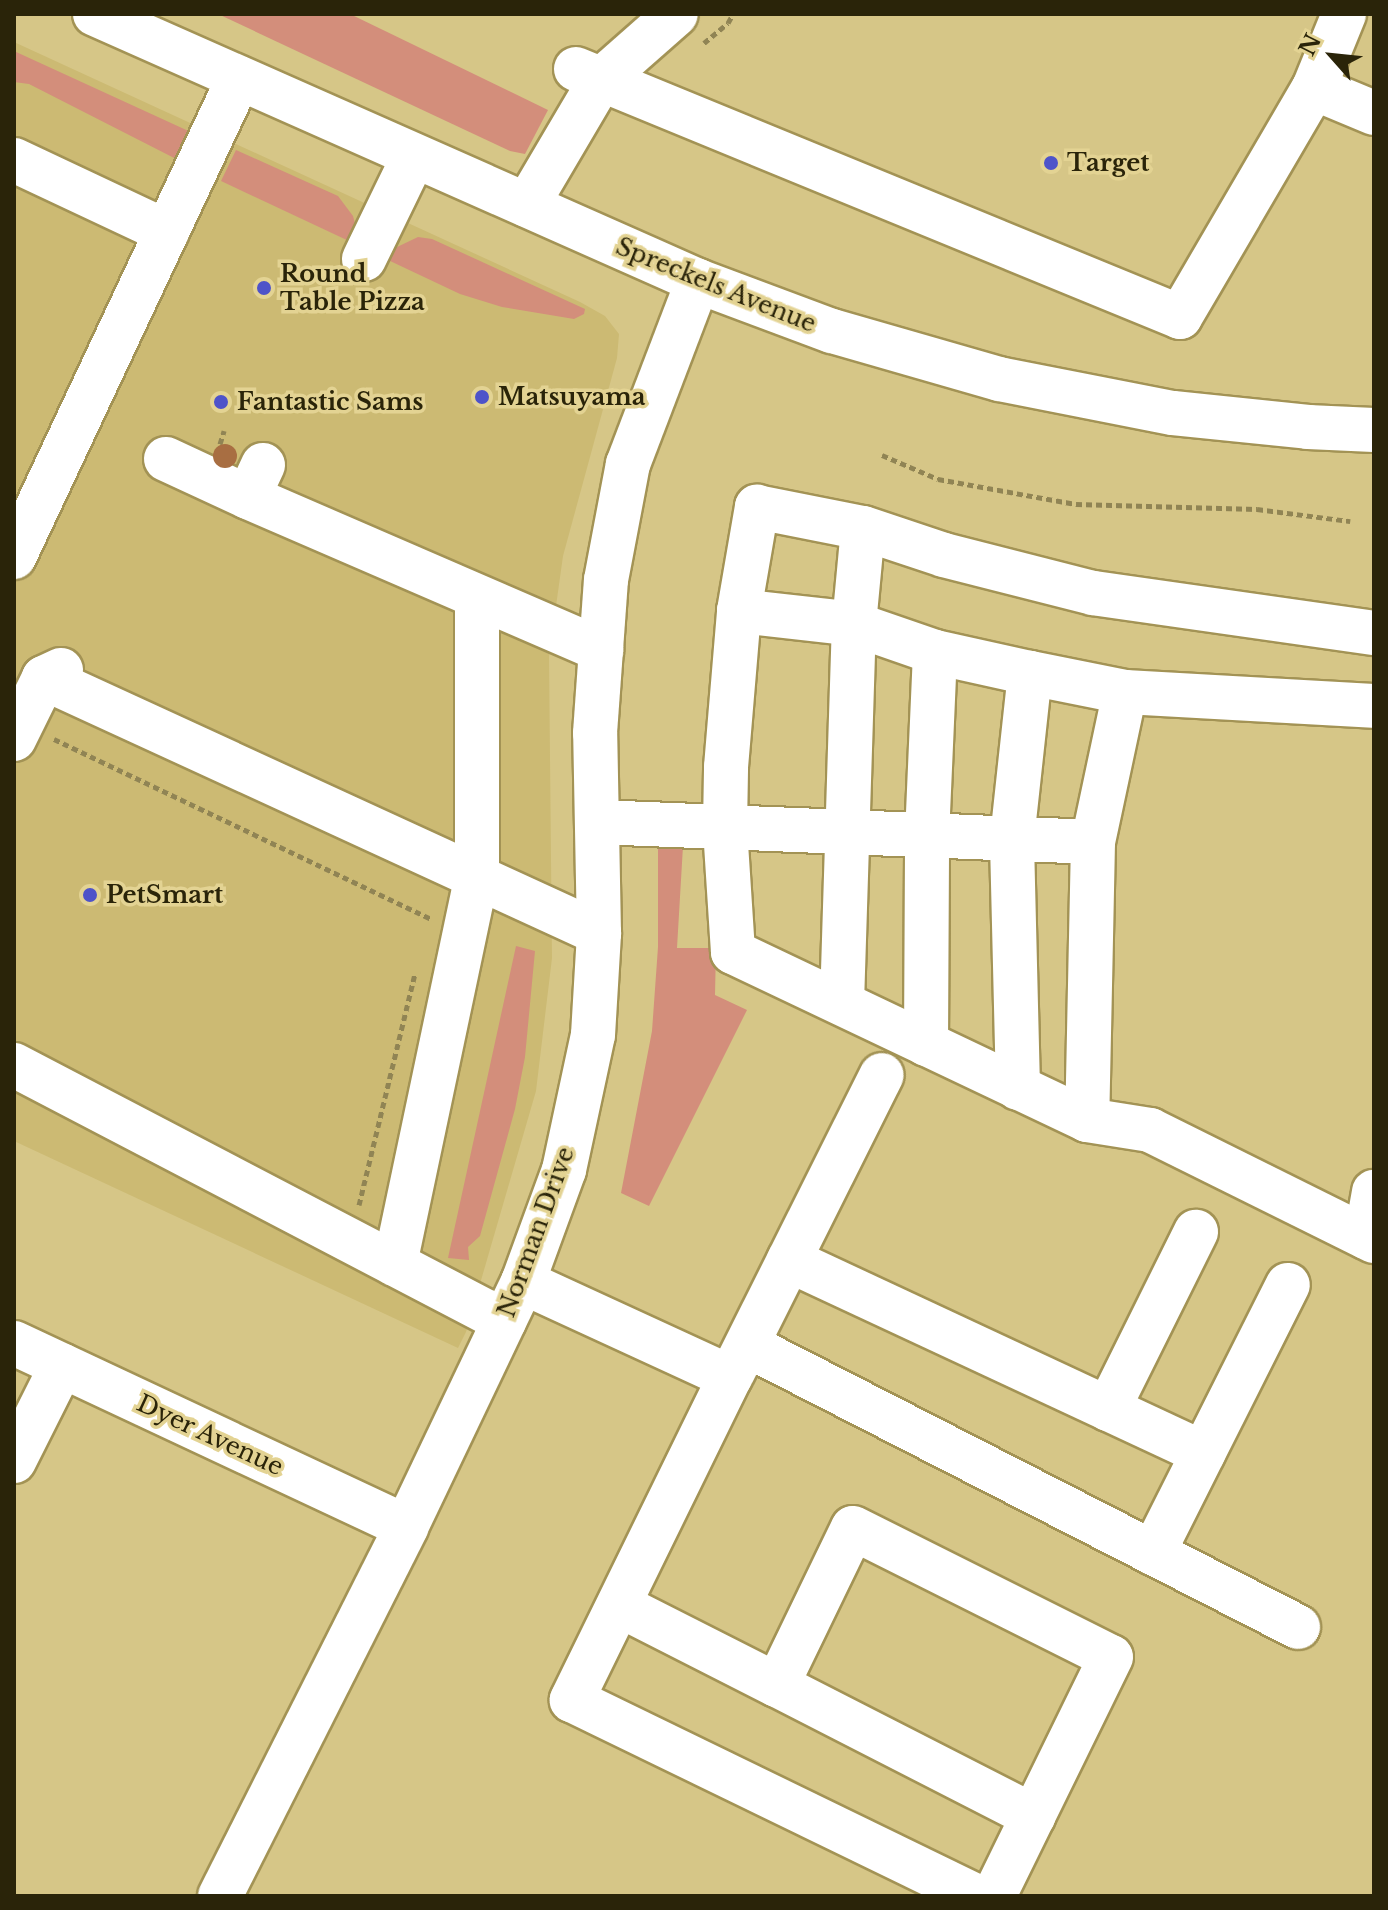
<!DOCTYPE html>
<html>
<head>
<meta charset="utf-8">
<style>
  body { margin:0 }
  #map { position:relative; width:1388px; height:1910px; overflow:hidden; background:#d6c687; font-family:"Libre Baskerville",serif }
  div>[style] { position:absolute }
  .built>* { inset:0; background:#ccba73 }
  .green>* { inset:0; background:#d38e7b }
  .path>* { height:5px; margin-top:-2.5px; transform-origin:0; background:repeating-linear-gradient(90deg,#908454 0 6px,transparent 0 10px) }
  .roads { filter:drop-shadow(2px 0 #a39355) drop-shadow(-2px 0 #a39355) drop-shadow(0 2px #a39355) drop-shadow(0 -2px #a39355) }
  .minor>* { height:44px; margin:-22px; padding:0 22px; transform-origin:22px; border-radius:22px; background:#fff }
  .trees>* { width:24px; height:24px; margin:-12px; border-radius:50%; background:#a86e42 }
  .dots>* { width:22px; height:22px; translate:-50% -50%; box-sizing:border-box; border:4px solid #e3d393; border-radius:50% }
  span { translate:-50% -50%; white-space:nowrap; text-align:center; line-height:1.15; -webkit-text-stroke:7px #e3d393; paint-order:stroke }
  .poi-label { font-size:24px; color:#2a2409; font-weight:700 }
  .left { translate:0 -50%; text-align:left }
  .street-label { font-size:24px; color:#2a2409 }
  .frame { position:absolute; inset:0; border:16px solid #2a2409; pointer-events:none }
  .north { position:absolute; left:1292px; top:16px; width:80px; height:80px; -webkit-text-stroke:6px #e3d393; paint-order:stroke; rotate:297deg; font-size:22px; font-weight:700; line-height:32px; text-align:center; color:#2a2409 }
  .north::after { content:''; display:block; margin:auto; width:28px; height:36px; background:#2a2409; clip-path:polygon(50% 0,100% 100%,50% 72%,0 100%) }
</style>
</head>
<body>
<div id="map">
  <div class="built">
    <i style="clip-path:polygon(14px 42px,580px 302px,605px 316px,619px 334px,617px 358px,563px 556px,549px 656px,552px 958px,536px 1091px,466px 1332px,458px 1348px,14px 1141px)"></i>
  </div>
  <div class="green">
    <i style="clip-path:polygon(218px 14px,350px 14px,548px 110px,525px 154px,510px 151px)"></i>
    <i style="clip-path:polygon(14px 51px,195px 134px,182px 162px,29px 84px,14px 82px)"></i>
    <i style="clip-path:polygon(236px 150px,338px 196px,353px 216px,356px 227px,351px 242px,221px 181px)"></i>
    <i style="clip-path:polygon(418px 237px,432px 239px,585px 309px,584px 314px,574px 319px,502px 307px,460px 294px,388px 260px,395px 248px)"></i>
    <i style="clip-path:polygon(658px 843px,683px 846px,677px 948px,716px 948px,715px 995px,747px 1010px,649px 1206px,621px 1193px,652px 1031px,658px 947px)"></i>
    <i style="clip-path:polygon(516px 946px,535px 951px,525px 1057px,515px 1109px,480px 1236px,468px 1247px,469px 1260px,448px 1258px)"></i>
  </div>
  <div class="path">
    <i style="left:704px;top:43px;width:31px;rotate:-40deg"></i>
    <i style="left:728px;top:23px;width:10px;rotate:-61deg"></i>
    <i style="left:220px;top:444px;width:14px;rotate:-73deg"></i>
    <i style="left:882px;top:455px;width:61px;rotate:23.2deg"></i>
    <i style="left:938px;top:479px;width:140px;rotate:10.3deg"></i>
    <i style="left:1076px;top:504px;width:181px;rotate:1.6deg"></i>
    <i style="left:1257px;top:509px;width:94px;rotate:7.4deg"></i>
    <i style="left:54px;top:739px;width:418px;rotate:25.5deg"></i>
    <i style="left:359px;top:1205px;width:238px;rotate:-76.4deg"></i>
  </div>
  <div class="roads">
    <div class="minor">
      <i style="left:95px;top:14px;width:659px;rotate:23.88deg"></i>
      <i style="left:698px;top:281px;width:143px;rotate:20.5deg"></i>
      <i style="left:832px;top:331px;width:174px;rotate:16deg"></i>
      <i style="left:999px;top:379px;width:177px;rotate:11.1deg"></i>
      <i style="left:1173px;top:413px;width:136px;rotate:5.9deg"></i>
      <i style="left:1308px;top:427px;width:66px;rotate:2.6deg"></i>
      <i style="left:576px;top:69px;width:653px;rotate:22.32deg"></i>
      <i style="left:1180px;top:317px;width:265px;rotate:-59.7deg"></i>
      <i style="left:1314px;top:88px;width:65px;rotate:22.6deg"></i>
      <i style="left:1314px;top:88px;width:80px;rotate:-67.9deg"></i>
      <i style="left:14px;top:160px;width:169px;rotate:25.2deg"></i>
      <i style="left:527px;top:205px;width:144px;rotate:-59.5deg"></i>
      <i style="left:600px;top:81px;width:101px;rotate:-41.4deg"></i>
      <i style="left:364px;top:259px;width:114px;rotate:-64.1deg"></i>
      <i style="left:166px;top:459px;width:90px;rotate:24.9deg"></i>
      <i style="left:263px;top:465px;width:35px;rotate:115deg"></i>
      <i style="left:248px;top:497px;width:385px;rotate:23.4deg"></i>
      <i style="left:14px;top:557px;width:529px;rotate:-64.84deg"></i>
      <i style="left:739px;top:611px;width:116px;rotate:6.4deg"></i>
      <i style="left:854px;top:624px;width:86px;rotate:19.1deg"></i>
      <i style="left:935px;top:652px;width:97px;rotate:12.5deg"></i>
      <i style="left:61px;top:670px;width:19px;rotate:155deg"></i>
      <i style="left:44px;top:678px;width:611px;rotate:24.68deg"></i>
      <i style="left:14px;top:739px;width:68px;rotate:-63.8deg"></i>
      <i style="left:597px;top:822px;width:496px;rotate:2.3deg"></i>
      <i style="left:1093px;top:842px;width:153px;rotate:-78deg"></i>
      <i style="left:1125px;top:692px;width:249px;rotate:3.2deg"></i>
      <i style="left:1093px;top:842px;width:278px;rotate:91.2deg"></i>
      <i style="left:1087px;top:1120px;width:392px;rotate:-154.6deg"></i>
      <i style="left:733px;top:952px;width:125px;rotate:-93.7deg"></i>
      <i style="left:725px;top:827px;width:60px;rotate:-89deg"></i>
      <i style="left:726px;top:767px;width:157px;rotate:-85.2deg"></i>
      <i style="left:739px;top:611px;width:106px;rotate:-80.2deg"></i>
      <i style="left:757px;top:507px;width:108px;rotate:11.2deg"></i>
      <i style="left:863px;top:528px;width:85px;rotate:18.4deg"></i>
      <i style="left:944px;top:555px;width:154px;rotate:14.3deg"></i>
      <i style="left:1093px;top:593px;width:284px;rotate:8.1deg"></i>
      <i style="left:842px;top:1003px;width:379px;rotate:-88.2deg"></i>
      <i style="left:854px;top:624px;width:96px;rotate:-84.6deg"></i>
      <i style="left:926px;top:1044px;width:208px;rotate:-89.7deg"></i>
      <i style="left:927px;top:836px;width:184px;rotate:-87.5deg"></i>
      <i style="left:14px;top:1065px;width:553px;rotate:27.58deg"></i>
      <i style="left:1018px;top:1088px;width:249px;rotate:-91.4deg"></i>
      <i style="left:1012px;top:839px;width:167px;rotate:-83.8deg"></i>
      <i style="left:1030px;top:673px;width:97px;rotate:11.3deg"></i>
      <i style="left:1087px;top:1120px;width:64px;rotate:9deg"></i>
      <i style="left:1150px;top:1130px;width:250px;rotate:26.4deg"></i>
      <i style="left:1366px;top:1237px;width:46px;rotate:-79.9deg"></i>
      <i style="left:789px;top:1260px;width:457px;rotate:25deg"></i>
      <i style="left:395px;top:1264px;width:397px;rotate:-78.1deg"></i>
      <i style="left:477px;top:876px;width:279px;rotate:-90deg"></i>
      <i style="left:523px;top:1282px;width:228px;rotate:24.7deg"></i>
      <i style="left:730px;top:1377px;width:360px;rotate:116.1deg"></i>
      <i style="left:572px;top:1700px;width:449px;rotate:25.9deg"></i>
      <i style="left:14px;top:1343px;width:433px;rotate:25.1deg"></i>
      <i style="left:747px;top:1345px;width:619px;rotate:27.1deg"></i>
      <i style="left:733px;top:1372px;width:332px;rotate:-63.4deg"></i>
      <i style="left:1108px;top:1409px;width:198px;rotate:-63.6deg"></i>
      <i style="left:14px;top:1461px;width:107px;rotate:-63.4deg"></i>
      <i style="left:1153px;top:1553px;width:300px;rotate:-63.3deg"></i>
      <i style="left:619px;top:1605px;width:177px;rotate:26.9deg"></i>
      <i style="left:777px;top:1685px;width:174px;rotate:-64.2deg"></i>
      <i style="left:853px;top:1528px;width:288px;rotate:26.6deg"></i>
      <i style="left:1111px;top:1657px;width:266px;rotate:116.1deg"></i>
      <i style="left:777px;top:1685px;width:288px;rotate:27.1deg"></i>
      <i style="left:220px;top:1896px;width:413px;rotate:-63.2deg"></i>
      <i style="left:406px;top:1527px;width:272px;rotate:-64.5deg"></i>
      <i style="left:523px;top:1282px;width:119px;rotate:-69.9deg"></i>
      <i style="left:564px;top:1170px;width:138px;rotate:-77.9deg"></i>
      <i style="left:593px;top:1035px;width:102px;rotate:-86.6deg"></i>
      <i style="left:599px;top:933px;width:200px;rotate:-91.1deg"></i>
      <i style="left:595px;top:733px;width:153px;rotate:-85.9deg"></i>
      <i style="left:606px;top:580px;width:118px;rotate:-79.3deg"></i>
      <i style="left:628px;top:464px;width:196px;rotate:-69.1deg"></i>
    </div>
  </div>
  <div class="trees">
    <i style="left:225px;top:456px"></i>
  </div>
  <div class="dots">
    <i style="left:1051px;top:163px;background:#4e53c9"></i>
    <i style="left:264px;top:288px;background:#4e53c9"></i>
    <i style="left:482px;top:397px;background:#4e53c9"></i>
    <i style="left:221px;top:402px;background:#4e53c9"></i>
    <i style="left:90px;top:895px;background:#4e53c9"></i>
  </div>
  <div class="poi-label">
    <span class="left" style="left:1067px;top:163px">Target</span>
    <span class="left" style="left:280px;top:288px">Round<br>Table Pizza</span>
    <span class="left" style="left:498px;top:397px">Matsuyama</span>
    <span class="left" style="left:237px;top:402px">Fantastic Sams</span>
    <span class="left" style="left:106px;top:895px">PetSmart</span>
  </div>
  <div class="street-label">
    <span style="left:716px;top:285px;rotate:22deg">Spreckels Avenue</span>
    <span style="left:536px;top:1232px;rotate:-70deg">Norman Drive</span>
    <span style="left:210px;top:1435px;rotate:25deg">Dyer Avenue</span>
  </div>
  <div class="frame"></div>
  <div class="north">N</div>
</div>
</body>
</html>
